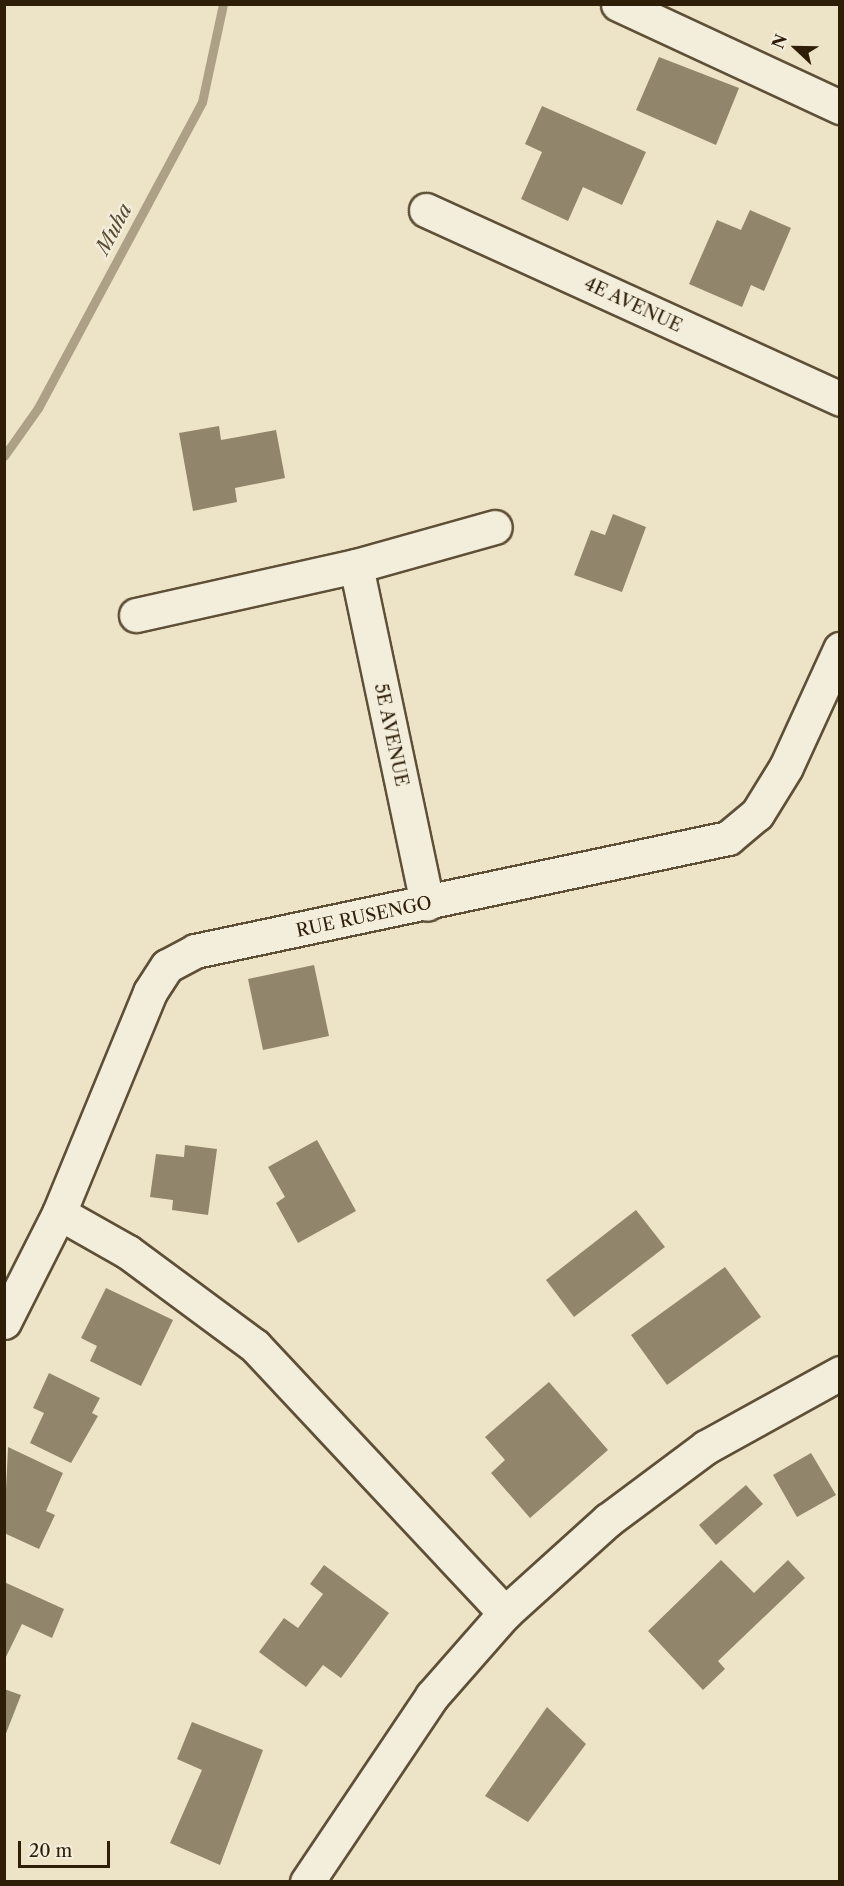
<!DOCTYPE html>
<html>
<head>
<meta charset="utf-8">
<style>
  body { margin:0 }
  #map { position:relative; width:844px; height:1886px; overflow:hidden; background:#ede4c7; font-family:"Libre Caslon Text",serif }
  div>[style] { position:absolute }
  .stream>* { height:9px; margin:-4.5px; padding:0 4.5px; transform-origin:4.5px; border-radius:4.5px; background:#aca186 }
  .building>* { inset:0; background:#91856b }
  .roads { filter:drop-shadow(2px 0 #5e5037) drop-shadow(-2px 0 #5e5037) drop-shadow(0 2px #5e5037) drop-shadow(0 -2px #5e5037) }
  .minor>* { height:33px; margin:-16.5px; padding:0 16.5px; transform-origin:16.5px; border-radius:16.5px; background:#f3eddb }
  span { translate:-50% -50%; white-space:nowrap; text-align:center; line-height:1.15; -webkit-text-stroke:4.5px #f3eddb; paint-order:stroke }
  .street-label { font-size:18px; color:#2e1e07 }
  .water-label { font-size:20px; color:#5a4c33; font-style:italic }
  .frame { position:absolute; inset:0; border:6px solid #2e1e07; pointer-events:none }
  .north { position:absolute; left:766px; top:18px; width:60px; height:60px; -webkit-text-stroke:4px #f3eddb; paint-order:stroke; rotate:292deg; font-size:16px; font-weight:700; line-height:24px; text-align:center; color:#2e1e07 }
  .north::after { content:''; display:block; margin:auto; width:21px; height:27px; background:#2e1e07; clip-path:polygon(50% 0,100% 100%,50% 72%,0 100%) }
  .scale { position:absolute; left:18px; top:1841px; width:92px; height:27px; box-sizing:border-box; border:3px solid #2e1e07; border-top:0; padding-left:8px; font-size:18px; line-height:21px; white-space:nowrap; color:#2e1e07; -webkit-text-stroke:4px #f3eddb; paint-order:stroke }
</style>
</head>
<body>
<div id="map">
  <div class="stream">
    <i style="left:4px;top:456px;width:59px;rotate:-54.7deg"></i>
    <i style="left:38px;top:408px;width:347px;rotate:-61.8deg"></i>
    <i style="left:202px;top:102px;width:100px;rotate:-77.9deg"></i>
  </div>
  <div class="building">
    <i style="clip-path:polygon(659px 57px,739px 88px,716px 145px,636px 110px)"></i>
    <i style="clip-path:polygon(542px 106px,646px 152px,622px 205px,583px 187px,568px 221px,521px 199px,542px 152px,525px 144px)"></i>
    <i style="clip-path:polygon(750px 210px,791px 228px,764px 291px,751px 285px,742px 307px,689px 284px,717px 220px,741px 230px)"></i>
    <i style="clip-path:polygon(219px 426px,221px 440px,276px 430px,285px 478px,235px 488px,237px 502px,193px 511px,179px 433px)"></i>
    <i style="clip-path:polygon(613px 514px,646px 527px,622px 592px,574px 575px,591px 530px,605px 535px)"></i>
    <i style="clip-path:polygon(314px 965px,329px 1036px,263px 1050px,248px 979px)"></i>
    <i style="clip-path:polygon(317px 1140px,356px 1211px,298px 1243px,276px 1203px,285px 1197px,268px 1167px)"></i>
    <i style="clip-path:polygon(185px 1145px,217px 1149px,208px 1215px,172px 1210px,173px 1200px,150px 1197px,156px 1154px,184px 1157px)"></i>
    <i style="clip-path:polygon(636px 1210px,665px 1247px,574px 1317px,546px 1280px)"></i>
    <i style="clip-path:polygon(725px 1267px,761px 1317px,667px 1385px,631px 1335px)"></i>
    <i style="clip-path:polygon(106px 1288px,173px 1320px,141px 1386px,90px 1361px,97px 1346px,81px 1338px)"></i>
    <i style="clip-path:polygon(49px 1373px,100px 1398px,92px 1413px,98px 1416px,71px 1463px,30px 1443px,44px 1413px,33px 1408px)"></i>
    <i style="clip-path:polygon(549px 1382px,608px 1450px,530px 1518px,491px 1473px,505px 1460px,485px 1437px)"></i>
    <i style="clip-path:polygon(8px 1447px,63px 1473px,46px 1511px,55px 1515px,39px 1549px,4px 1533px)"></i>
    <i style="clip-path:polygon(811px 1453px,836px 1495px,797px 1517px,773px 1475px)"></i>
    <i style="clip-path:polygon(746px 1485px,763px 1504px,716px 1545px,699px 1525px)"></i>
    <i style="clip-path:polygon(721px 1560px,754px 1593px,788px 1560px,805px 1578px,718px 1661px,725px 1669px,703px 1690px,648px 1631px)"></i>
    <i style="clip-path:polygon(324px 1565px,389px 1613px,341px 1678px,323px 1665px,306px 1687px,259px 1652px,284px 1618px,298px 1628px,323px 1594px,310px 1584px)"></i>
    <i style="clip-path:polygon(4px 1582px,64px 1609px,52px 1638px,22px 1624px,4px 1661px)"></i>
    <i style="clip-path:polygon(4px 1689px,21px 1695px,5px 1736px,4px 1736px)"></i>
    <i style="clip-path:polygon(547px 1707px,586px 1744px,528px 1822px,485px 1796px)"></i>
    <i style="clip-path:polygon(192px 1722px,263px 1750px,220px 1865px,170px 1843px,202px 1770px,177px 1759px)"></i>
  </div>
  <div class="roads">
    <div class="minor">
      <i style="left:618px;top:4px;width:245px;rotate:24.9deg"></i>
      <i style="left:426px;top:210px;width:455px;rotate:24.5deg"></i>
      <i style="left:356px;top:566px;width:345px;rotate:78.1deg"></i>
      <i style="left:136px;top:615px;width:225px;rotate:-12.6deg"></i>
      <i style="left:356px;top:566px;width:144px;rotate:-15.7deg"></i>
      <i style="left:59px;top:1213px;width:79px;rotate:29.5deg"></i>
      <i style="left:128px;top:1252px;width:158px;rotate:36.5deg"></i>
      <i style="left:255px;top:1346px;width:366px;rotate:46.9deg"></i>
      <i style="left:4px;top:1322px;width:122px;rotate:-63.2deg"></i>
      <i style="left:59px;top:1213px;width:239px;rotate:-67.6deg"></i>
      <i style="left:150px;top:992px;width:31px;rotate:-57deg"></i>
      <i style="left:167px;top:966px;width:32px;rotate:-28deg"></i>
      <i style="left:195px;top:951px;width:545px;rotate:-11.97deg"></i>
      <i style="left:728px;top:838px;width:38px;rotate:-40deg"></i>
      <i style="left:757px;top:814px;width:55px;rotate:-58.3deg"></i>
      <i style="left:786px;top:767px;width:130px;rotate:-65.4deg"></i>
      <i style="left:307px;top:1882px;width:224px;rotate:-56.1deg"></i>
      <i style="left:432px;top:1696px;width:111px;rotate:-48.7deg"></i>
      <i style="left:505px;top:1613px;width:139px;rotate:-42.1deg"></i>
      <i style="left:608px;top:1520px;width:122px;rotate:-36.7deg"></i>
      <i style="left:706px;top:1447px;width:153px;rotate:-28.9deg"></i>
    </div>
  </div>
  <div class="street-label">
    <span style="left:633px;top:305px;rotate:25deg">4E AVENUE</span>
    <span style="left:391px;top:735px;rotate:78deg">5E AVENUE</span>
    <span style="left:364px;top:917px;rotate:-12deg">RUE RUSENGO</span>
  </div>
  <div class="water-label">
    <span style="left:114px;top:229px;rotate:-62deg">Muha</span>
  </div>
  <div class="frame"></div>
  <div class="north">N</div>
  <div class="scale">20 m</div>
</div>
</body>
</html>
